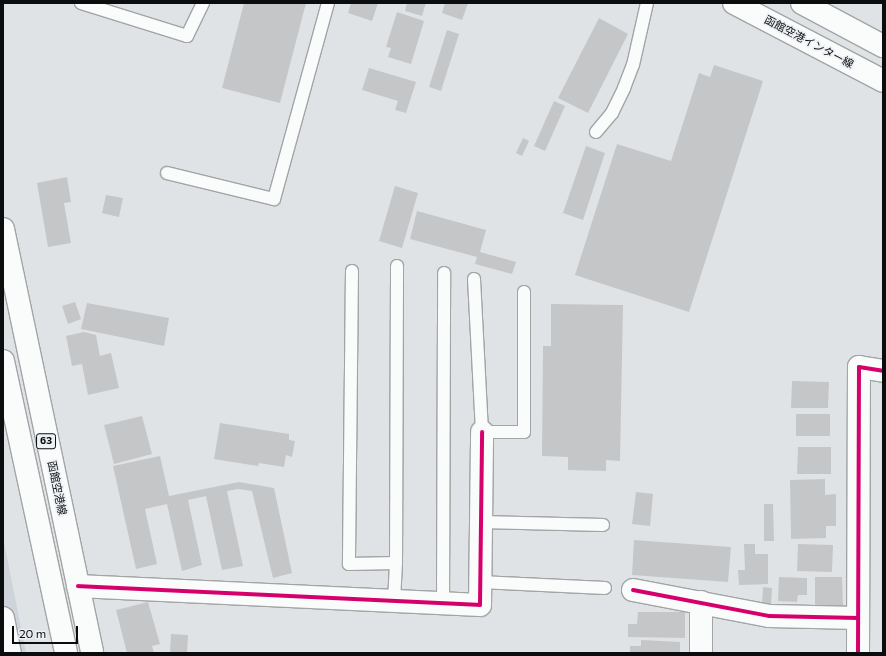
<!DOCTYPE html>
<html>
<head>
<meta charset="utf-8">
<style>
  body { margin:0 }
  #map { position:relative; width:886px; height:656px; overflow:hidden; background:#e0e3e5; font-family:Commissioner,"Noto Sans JP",sans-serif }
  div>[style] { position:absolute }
  .built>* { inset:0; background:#ced4da }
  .building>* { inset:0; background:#c5c6c8 }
  .roads { filter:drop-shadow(1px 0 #a2a4a6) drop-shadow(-1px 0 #a2a4a6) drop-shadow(0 1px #a2a4a6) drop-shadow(0 -1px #a2a4a6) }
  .lane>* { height:12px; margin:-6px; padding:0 6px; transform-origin:6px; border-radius:6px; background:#fafbfb }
  .street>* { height:22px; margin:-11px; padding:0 11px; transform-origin:11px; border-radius:11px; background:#fafbfb }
  .secondary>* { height:22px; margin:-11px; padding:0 11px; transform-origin:11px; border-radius:11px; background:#fafbfb }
  .primary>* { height:22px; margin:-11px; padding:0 11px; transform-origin:11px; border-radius:11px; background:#fafbfb }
  .cycleway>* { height:4px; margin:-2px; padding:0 2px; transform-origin:2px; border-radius:2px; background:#d6006c }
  span { translate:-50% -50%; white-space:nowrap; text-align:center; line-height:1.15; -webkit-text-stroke:3px #edf0f4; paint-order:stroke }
  .shield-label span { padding:1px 3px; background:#edf0f4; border:1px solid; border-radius:3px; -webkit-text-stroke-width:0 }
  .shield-label { font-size:10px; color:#0b0c0e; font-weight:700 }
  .street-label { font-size:11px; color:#0b0c0e }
  .frame { position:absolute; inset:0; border:4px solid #0b0c0e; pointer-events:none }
  .scale { position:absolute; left:12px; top:626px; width:66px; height:18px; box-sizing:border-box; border:2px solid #0b0c0e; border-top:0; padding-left:5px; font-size:12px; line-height:14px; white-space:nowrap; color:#0b0c0e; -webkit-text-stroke:3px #edf0f4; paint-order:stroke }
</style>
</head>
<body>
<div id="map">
  <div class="built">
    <i style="clip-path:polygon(3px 537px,26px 653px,3px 653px)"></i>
  </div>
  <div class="building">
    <i style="clip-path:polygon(244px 3px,306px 3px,280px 103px,222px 88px)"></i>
    <i style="clip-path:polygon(351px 3px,378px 3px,372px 21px,348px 13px)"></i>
    <i style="clip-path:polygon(407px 3px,426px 3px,422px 16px,405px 11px)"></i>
    <i style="clip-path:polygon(445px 3px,468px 3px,462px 20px,442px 13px)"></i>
    <i style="clip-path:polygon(397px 12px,424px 21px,411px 64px,388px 57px,391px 48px,386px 47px)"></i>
    <i style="clip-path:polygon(599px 18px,628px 34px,588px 113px,558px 98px)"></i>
    <i style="clip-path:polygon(447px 30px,459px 34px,441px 91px,429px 87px)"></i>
    <i style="clip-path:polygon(714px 65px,763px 81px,689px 312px,575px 275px,617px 144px,671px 161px,699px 73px,710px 77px)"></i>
    <i style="clip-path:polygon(369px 68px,416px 82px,406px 113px,395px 110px,398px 101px,362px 90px)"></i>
    <i style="clip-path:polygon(554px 101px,565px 106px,545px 151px,534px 146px)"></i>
    <i style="clip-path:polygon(523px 138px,529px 141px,522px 156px,516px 153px)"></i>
    <i style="clip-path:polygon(586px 146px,605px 153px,583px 220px,563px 213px)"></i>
    <i style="clip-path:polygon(67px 177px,71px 202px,64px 203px,71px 243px,48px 247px,37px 183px)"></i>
    <i style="clip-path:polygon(395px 186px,418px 193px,402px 248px,379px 241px)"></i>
    <i style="clip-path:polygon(106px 195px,123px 198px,119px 217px,102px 213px)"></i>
    <i style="clip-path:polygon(417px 211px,486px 230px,480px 252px,516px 262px,512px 274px,475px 264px,477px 257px,410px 239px)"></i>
    <i style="clip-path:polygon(75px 302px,81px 319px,68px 324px,62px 306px)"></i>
    <i style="clip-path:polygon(87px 303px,169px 318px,164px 346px,81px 329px)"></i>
    <i style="clip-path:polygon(551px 304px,623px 305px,620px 461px,606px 460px,606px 471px,568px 470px,568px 457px,542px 456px,543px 346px,551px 346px)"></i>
    <i style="clip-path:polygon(84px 332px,96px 335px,100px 356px,111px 353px,119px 388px,88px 395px,82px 364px,72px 366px,66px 336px)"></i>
    <i style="clip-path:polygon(792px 381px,829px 382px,828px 408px,791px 408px)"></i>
    <i style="clip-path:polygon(796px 414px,830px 414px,830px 436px,796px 436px)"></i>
    <i style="clip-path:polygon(142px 416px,152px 454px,114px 464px,104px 425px)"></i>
    <i style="clip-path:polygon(220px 423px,289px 434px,289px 440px,295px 441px,292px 457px,286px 455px,284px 467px,259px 463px,258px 466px,214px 459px)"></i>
    <i style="clip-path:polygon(798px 447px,831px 447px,831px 474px,797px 474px)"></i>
    <i style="clip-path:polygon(160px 456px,169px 496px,239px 482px,274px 488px,292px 573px,273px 578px,252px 491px,238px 489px,227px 491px,243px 566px,222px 570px,206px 496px,188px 500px,202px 565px,182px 571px,167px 504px,145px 509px,157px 564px,136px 569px,113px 466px)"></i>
    <i style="clip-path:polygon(825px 479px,825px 495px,836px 494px,836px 526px,826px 526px,826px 538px,791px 539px,790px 480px)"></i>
    <i style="clip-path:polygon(636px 492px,653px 494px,650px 526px,632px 524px)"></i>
    <i style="clip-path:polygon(764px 504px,773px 504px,774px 541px,764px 541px)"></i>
    <i style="clip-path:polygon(634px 540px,731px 547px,728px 582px,632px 575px)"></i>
    <i style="clip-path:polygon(744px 544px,755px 544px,755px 554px,768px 554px,768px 584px,739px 585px,738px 570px,745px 570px)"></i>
    <i style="clip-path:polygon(798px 544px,833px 545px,832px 572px,797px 571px)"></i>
    <i style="clip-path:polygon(779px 577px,807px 578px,807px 595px,798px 595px,797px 602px,778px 601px)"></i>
    <i style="clip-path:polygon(815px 577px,842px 577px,843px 607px,815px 607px)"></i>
    <i style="clip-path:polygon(763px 587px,772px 588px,771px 605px,762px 605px)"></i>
    <i style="clip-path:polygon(148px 602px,160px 644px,152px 646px,154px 653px,127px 653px,116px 610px)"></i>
    <i style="clip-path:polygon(638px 612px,685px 612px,685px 638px,628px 637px,628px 624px,637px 624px)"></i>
    <i style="clip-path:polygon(171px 634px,188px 635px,187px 653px,170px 653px)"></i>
    <i style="clip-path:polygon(641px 640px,680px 642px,680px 653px,630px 653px,630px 646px,641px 646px)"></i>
  </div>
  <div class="roads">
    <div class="lane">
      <i style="left:81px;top:3px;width:111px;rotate:17.3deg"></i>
      <i style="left:187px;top:36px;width:37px;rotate:-64deg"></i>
      <i style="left:596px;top:132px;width:25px;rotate:-50deg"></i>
      <i style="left:612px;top:113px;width:28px;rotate:-64deg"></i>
      <i style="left:624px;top:88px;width:25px;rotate:-69deg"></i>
      <i style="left:633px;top:65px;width:64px;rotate:-77.3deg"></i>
      <i style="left:167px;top:173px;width:110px;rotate:13.7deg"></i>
      <i style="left:274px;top:199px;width:203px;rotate:-74.6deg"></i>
      <i style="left:352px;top:271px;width:293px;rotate:90.6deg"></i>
      <i style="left:349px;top:564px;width:47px;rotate:-1.2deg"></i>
      <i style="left:396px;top:563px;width:38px;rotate:93deg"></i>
      <i style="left:474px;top:279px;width:153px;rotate:87deg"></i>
      <i style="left:482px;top:432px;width:42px"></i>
      <i style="left:524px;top:432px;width:140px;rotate:-90deg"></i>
      <i style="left:481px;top:522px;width:122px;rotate:1.4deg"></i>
      <i style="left:396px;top:563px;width:297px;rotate:-89.8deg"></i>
      <i style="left:480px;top:582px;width:125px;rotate:2.7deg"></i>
      <i style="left:443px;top:603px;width:330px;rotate:-89.8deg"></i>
    </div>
    <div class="street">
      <i style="left:78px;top:586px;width:402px;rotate:2.7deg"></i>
      <i style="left:480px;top:605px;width:173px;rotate:-89.3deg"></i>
      <i style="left:633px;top:590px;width:138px;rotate:10.8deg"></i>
      <i style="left:769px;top:616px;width:89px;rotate:1.3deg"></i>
      <i style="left:3px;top:618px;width:36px;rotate:79deg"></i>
      <i style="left:701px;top:653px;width:51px;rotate:-90deg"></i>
      <i style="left:858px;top:653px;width:286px;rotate:-89.8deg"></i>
      <i style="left:859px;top:367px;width:24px;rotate:9deg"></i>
    </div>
    <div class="secondary">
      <i style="left:734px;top:3px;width:168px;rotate:27.6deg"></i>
      <i style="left:802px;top:3px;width:92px;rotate:28deg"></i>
    </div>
    <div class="primary">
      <i style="left:3px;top:229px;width:433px;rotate:78.1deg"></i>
      <i style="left:3px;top:361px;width:299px;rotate:77.8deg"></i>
    </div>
  </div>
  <div class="cycleway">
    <i style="left:78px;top:586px;width:402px;rotate:2.7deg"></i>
    <i style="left:480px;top:605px;width:173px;rotate:-89.3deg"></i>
    <i style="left:633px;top:590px;width:138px;rotate:10.8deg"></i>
    <i style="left:769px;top:616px;width:89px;rotate:1.3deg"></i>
    <i style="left:858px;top:653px;width:286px;rotate:-89.8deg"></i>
    <i style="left:859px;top:367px;width:24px;rotate:9deg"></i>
  </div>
  <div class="shield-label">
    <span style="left:46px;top:441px">63</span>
  </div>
  <div class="street-label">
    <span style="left:809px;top:42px;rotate:28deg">函館空港インター線</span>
    <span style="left:57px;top:488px;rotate:78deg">函館空港線</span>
  </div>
  <div class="frame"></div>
  <div class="scale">20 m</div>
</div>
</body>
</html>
